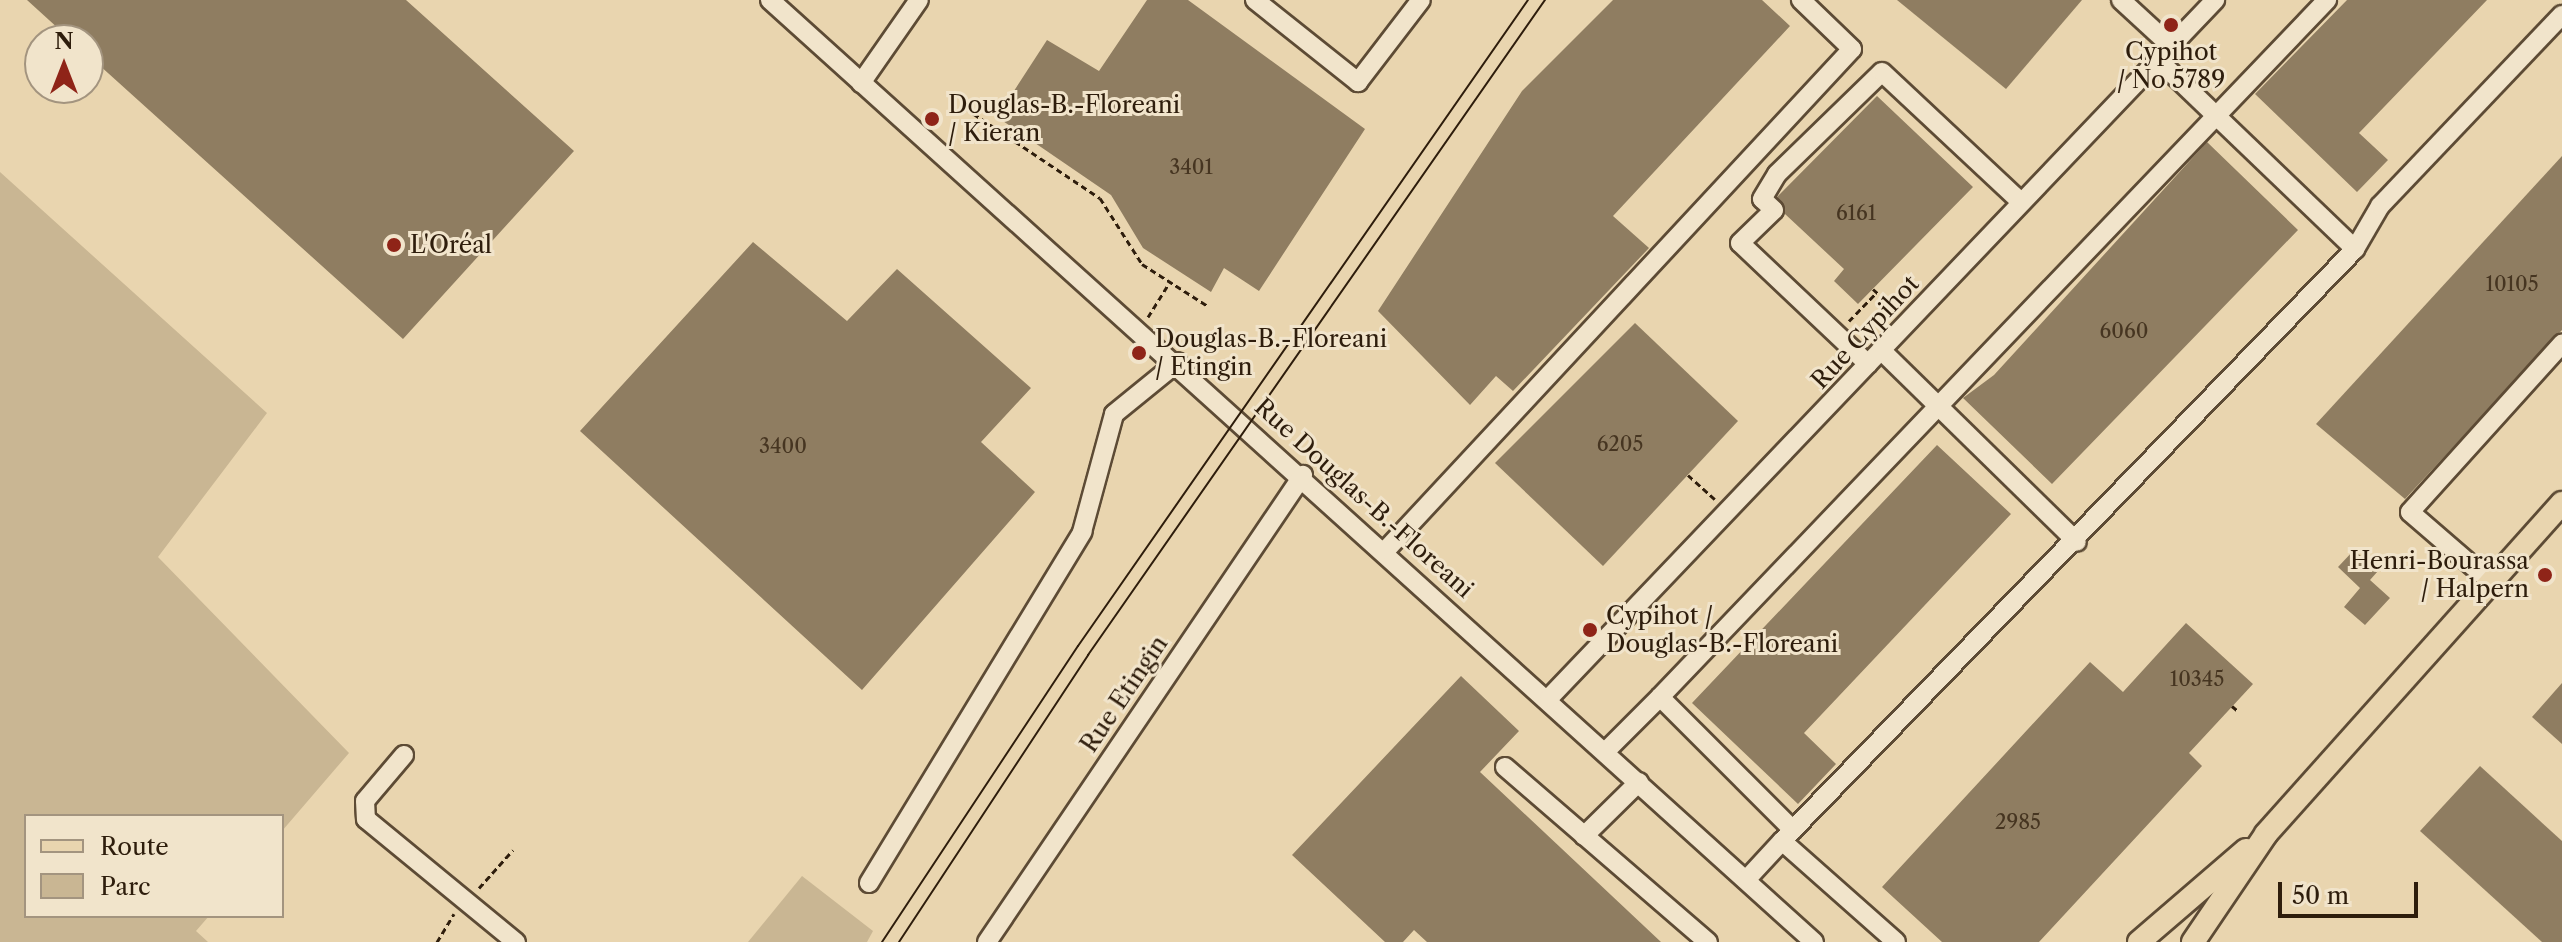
<!DOCTYPE html>
<html>
<head>
<meta charset="utf-8">
<style>
  body { margin:0 }
  #map { position:relative; width:2562px; height:942px; overflow:hidden; background:#e9d5af; font-family:"Libre Caslon Text",serif }
  div>[style] { position:absolute }
  .green>* { inset:0; background:#c9b693 }
  .building>* { inset:0; background:#8f7d61 }
  .path>* { height:3px; margin-top:-1.5px; transform-origin:0; background:repeating-linear-gradient(90deg,#2e1d0c 0 6px,transparent 0 10px) }
  .roads { filter:drop-shadow(2px 0 #5d4b35) drop-shadow(-2px 0 #5d4b35) drop-shadow(0 2px #5d4b35) drop-shadow(0 -2px #5d4b35) }
  .minor>* { height:18px; margin:-9px; padding:0 9px; transform-origin:9px; border-radius:9px; background:#f1e4cb }
  .major>* { height:22px; margin:-11px; padding:0 11px; transform-origin:11px; border-radius:11px; background:#e9d5af }
  .tram>* { height:2px; margin:-1px; padding:0 1px; transform-origin:1px; border-radius:1px; background:#2e1d0c }
  .dots>* { width:22px; height:22px; translate:-50% -50%; box-sizing:border-box; border:4px solid #f1e4cb; border-radius:50% }
  span { translate:-50% -50%; white-space:nowrap; text-align:center; line-height:1.15; -webkit-text-stroke:6px #f1e4cb; paint-order:stroke }
  .number-label { font-size:20px; color:#463521 }
  .number-label span { -webkit-text-stroke-width:0 }
  .poi-label { font-size:24px; color:#2e1d0c }
  .left { translate:0 -50%; text-align:left }
  .right { translate:-100% -50%; text-align:right }
  .street-label { font-size:24px; color:#2e1d0c }
  .legend { position:absolute; left:24px; top:814px; width:260px; height:104px; box-sizing:border-box; background:#f1e4cb; border:2px solid #a3947f; margin:0; padding:10px 14px; list-style:none; font-size:24px; color:#2e1d0c }
  .legend li { display:flex; align-items:center; gap:16px; height:40px }
  .legend b { width:40px; border:2px solid #a3947f }
  .north { position:absolute; left:24px; top:24px; width:80px; height:80px; box-sizing:border-box; background:#f1e4cb; border:2px solid #a3947f; border-radius:50%; rotate:0deg; font-size:22px; font-weight:700; line-height:32px; text-align:center; color:#2e1d0c }
  .north::after { content:''; display:block; margin:auto; width:28px; height:36px; background:#8f2418; clip-path:polygon(50% 0,100% 100%,50% 72%,0 100%) }
  .scale { position:absolute; left:2278px; top:882px; width:140px; height:36px; box-sizing:border-box; border:4px solid #2e1d0c; border-top:0; padding-left:10px; font-size:24px; line-height:28px; white-space:nowrap; color:#2e1d0c; -webkit-text-stroke:6px #f1e4cb; paint-order:stroke }
</style>
</head>
<body>
<div id="map">
  <div class="green">
    <i style="clip-path:polygon(0 172px,267px 413px,158px 557px,349px 753px,282px 831px,282px 816px,26px 816px,26px 916px,209px 916px,196px 931px,208px 942px,0 942px)"></i>
    <i style="clip-path:polygon(802px 876px,873px 931px,867px 942px,748px 942px)"></i>
  </div>
  <div class="building">
    <i style="clip-path:polygon(27px 0,406px 0,574px 151px,403px 339px,88px 55px,88px 40px,71px 40px)"></i>
    <i style="clip-path:polygon(1147px 0,1188px 0,1365px 129px,1259px 291px,1224px 268px,1211px 292px,1143px 248px,1111px 195px,997px 117px,1047px 40px,1099px 71px)"></i>
    <i style="clip-path:polygon(1613px 0,1762px 0,1790px 26px,1613px 216px,1649px 248px,1513px 391px,1496px 376px,1470px 405px,1378px 311px,1522px 91px)"></i>
    <i style="clip-path:polygon(1897px 0,2082px 0,2006px 89px)"></i>
    <i style="clip-path:polygon(2347px 0,2487px 0,2359px 133px,2388px 160px,2357px 192px,2255px 94px)"></i>
    <i style="clip-path:polygon(1877px 96px,1973px 187px,1858px 304px,1834px 281px,1844px 269px,1785px 214px,1777px 197px)"></i>
    <i style="clip-path:polygon(2207px 142px,2298px 230px,2052px 484px,1963px 398px,1994px 375px)"></i>
    <i style="clip-path:polygon(2562px 156px,2562px 330px,2405px 499px,2316px 424px)"></i>
    <i style="clip-path:polygon(753px 242px,847px 321px,897px 269px,1031px 388px,981px 442px,1035px 492px,862px 690px,580px 431px)"></i>
    <i style="clip-path:polygon(1635px 323px,1738px 421px,1603px 566px,1495px 463px)"></i>
    <i style="clip-path:polygon(1937px 445px,2011px 514px,1804px 733px,1836px 764px,1798px 804px,1692px 703px)"></i>
    <i style="clip-path:polygon(2354px 550px,2378px 571px,2370px 580px,2390px 598px,2365px 625px,2344px 607px,2360px 588px,2338px 567px)"></i>
    <i style="clip-path:polygon(2186px 623px,2253px 684px,2189px 753px,2202px 766px,2039px 942px,1942px 942px,1882px 887px,2090px 662px,2123px 692px)"></i>
    <i style="clip-path:polygon(1461px 676px,1519px 731px,1480px 772px,1661px 942px,1427px 942px,1414px 930px,1403px 942px,1385px 942px,1292px 855px)"></i>
    <i style="clip-path:polygon(2562px 683px,2562px 744px,2532px 717px)"></i>
    <i style="clip-path:polygon(2480px 766px,2562px 841px,2562px 942px,2542px 942px,2420px 831px)"></i>
  </div>
  <div class="path">
    <i style="left:965px;top:108px;width:162px;rotate:33.7deg"></i>
    <i style="left:1100px;top:198px;width:78px;rotate:57.5deg"></i>
    <i style="left:1142px;top:264px;width:78px;rotate:32.5deg"></i>
    <i style="left:1873px;top:289px;width:28px;rotate:42deg"></i>
    <i style="left:1148px;top:317px;width:40px;rotate:-58deg"></i>
    <i style="left:1849px;top:321px;width:40px;rotate:-46deg"></i>
    <i style="left:1688px;top:475px;width:36px;rotate:42deg"></i>
    <i style="left:2232px;top:706px;width:8px;rotate:40deg"></i>
    <i style="left:479px;top:888px;width:51px;rotate:-48.2deg"></i>
    <i style="left:437px;top:942px;width:33px;rotate:-59deg"></i>
  </div>
  <div class="roads">
    <div class="minor">
      <i style="left:770px;top:0;width:1406px;rotate:42.06deg"></i>
      <i style="left:1255px;top:0;width:132px;rotate:38.5deg"></i>
      <i style="left:1358px;top:82px;width:103px;rotate:-52.5deg"></i>
      <i style="left:2121px;top:0;width:68px;rotate:42.6deg"></i>
      <i style="left:2158px;top:60px;width:273px;rotate:43.8deg"></i>
      <i style="left:861px;top:83px;width:101px;rotate:-55.1deg"></i>
      <i style="left:1881px;top:350px;width:274px;rotate:44.4deg"></i>
      <i style="left:1868px;top:364px;width:176px;rotate:-136.6deg"></i>
      <i style="left:1740px;top:243px;width:47px;rotate:-44.1deg"></i>
      <i style="left:1774px;top:210px;width:16px;rotate:-137deg"></i>
      <i style="left:1762px;top:199px;width:29px;rotate:-59deg"></i>
      <i style="left:1777px;top:174px;width:146px;rotate:-44.2deg"></i>
      <i style="left:1882px;top:72px;width:190px;rotate:43.1deg"></i>
      <i style="left:1386px;top:550px;width:684px;rotate:-47.07deg"></i>
      <i style="left:1852px;top:49px;width:71px;rotate:-136.1deg"></i>
      <i style="left:2491px;top:582px;width:107px;rotate:-139.2deg"></i>
      <i style="left:2410px;top:512px;width:227px;rotate:-47.9deg"></i>
      <i style="left:1660px;top:697px;width:965px;rotate:-46.26deg"></i>
      <i style="left:1549px;top:698px;width:965px;rotate:-46.34deg"></i>
      <i style="left:1605px;top:752px;width:78px;rotate:-45deg"></i>
      <i style="left:1660px;top:697px;width:188px;rotate:45deg"></i>
      <i style="left:404px;top:755px;width:60px;rotate:130.3deg"></i>
      <i style="left:365px;top:801px;width:18px;rotate:87deg"></i>
      <i style="left:366px;top:819px;width:194px;rotate:39.4deg"></i>
      <i style="left:1505px;top:767px;width:268px;rotate:40.8deg"></i>
      <i style="left:1584px;top:836px;width:77px;rotate:-44.5deg"></i>
      <i style="left:1782px;top:841px;width:824px;rotate:-45.93deg"></i>
      <i style="left:2355px;top:249px;width:50px;rotate:-59.8deg"></i>
      <i style="left:2380px;top:206px;width:264px;rotate:-46.4deg"></i>
      <i style="left:1746px;top:880px;width:53px;rotate:-47.3deg"></i>
      <i style="left:1782px;top:841px;width:152px;rotate:41.5deg"></i>
      <i style="left:869px;top:883px;width:411px;rotate:-58.7deg"></i>
      <i style="left:1082px;top:532px;width:122px;rotate:-74.8deg"></i>
      <i style="left:1114px;top:414px;width:82px;rotate:-39.1deg"></i>
      <i style="left:987px;top:942px;width:564px;rotate:-55.92deg"></i>
    </div>
    <div class="major">
      <i style="left:2139px;top:942px;width:141px;rotate:-40.7deg"></i>
      <i style="left:2193px;top:942px;width:130px;rotate:-55.9deg"></i>
      <i style="left:2266px;top:834px;width:444px;rotate:-48.2deg"></i>
    </div>
  </div>
  <div class="tram">
    <i style="left:882px;top:942px;width:355px;rotate:-56.5deg"></i>
    <i style="left:1078px;top:646px;width:787px;rotate:-55.14deg"></i>
    <i style="left:899px;top:942px;width:344px;rotate:-56.6deg"></i>
    <i style="left:1088px;top:655px;width:799px;rotate:-55.1deg"></i>
  </div>
  <div class="dots">
    <i style="left:2171px;top:25px;background:#8f2418"></i>
    <i style="left:932px;top:119px;background:#8f2418"></i>
    <i style="left:394px;top:245px;background:#8f2418"></i>
    <i style="left:1139px;top:353px;background:#8f2418"></i>
    <i style="left:2545px;top:575px;background:#8f2418"></i>
    <i style="left:1590px;top:630px;background:#8f2418"></i>
  </div>
  <div class="number-label">
    <span style="left:1191px;top:167px">3401</span>
    <span style="left:1856px;top:213px">6161</span>
    <span style="left:2512px;top:284px">10105</span>
    <span style="left:2124px;top:331px">6060</span>
    <span style="left:1620px;top:444px">6205</span>
    <span style="left:783px;top:446px">3400</span>
    <span style="left:2197px;top:679px">10345</span>
    <span style="left:2018px;top:822px">2985</span>
  </div>
  <div class="poi-label">
    <span style="left:2171px;top:66px">Cypihot<br>/ No 5789</span>
    <span class="left" style="left:948px;top:119px">Douglas-B.-Floreani<br>/ Kieran</span>
    <span class="left" style="left:410px;top:245px">L'Oréal</span>
    <span class="left" style="left:1155px;top:353px">Douglas-B.-Floreani<br>/ Etingin</span>
    <span class="right" style="left:2529px;top:575px">Henri-Bourassa<br>/ Halpern</span>
    <span class="left" style="left:1606px;top:630px">Cypihot /<br>Douglas-B.-Floreani</span>
  </div>
  <div class="street-label">
    <span style="left:1865px;top:332px;rotate:-47deg">Rue Cypihot</span>
    <span style="left:1364px;top:498px;rotate:42deg">Rue Douglas-B.-Floreani</span>
    <span style="left:1124px;top:694px;rotate:-56deg">Rue Etingin</span>
  </div>
  <ul class="legend">
  <li><b style="height:10px;background:#e9d5af"></b>Route</li>
  <li><b style="height:22px;background:#c9b693"></b>Parc</li>
  </ul>
  <div class="north">N</div>
  <div class="scale">50 m</div>
</div>
</body>
</html>
